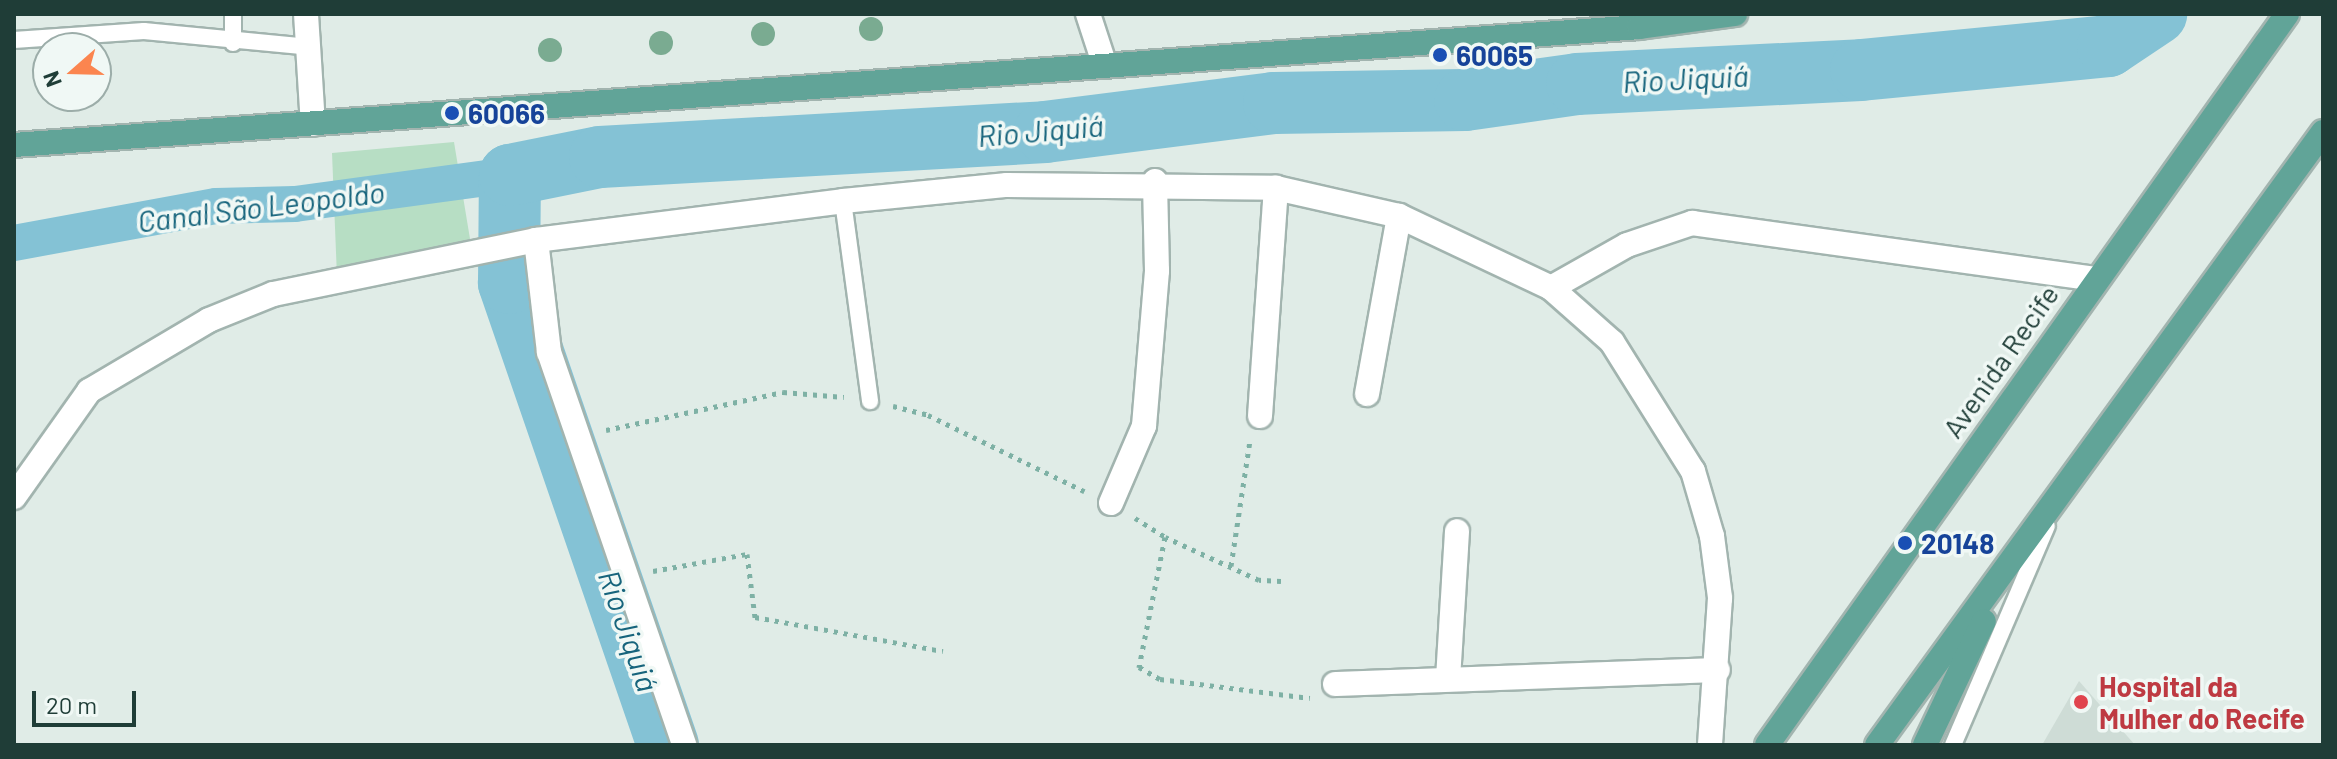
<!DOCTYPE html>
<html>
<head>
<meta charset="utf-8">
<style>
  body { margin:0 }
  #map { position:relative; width:2337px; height:759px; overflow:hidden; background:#e0ece7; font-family:Barlow,sans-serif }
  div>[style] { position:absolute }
  .built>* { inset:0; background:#cedcd6 }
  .green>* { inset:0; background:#b7dec4 }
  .canal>* { height:36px; margin:-18px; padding:0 18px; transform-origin:18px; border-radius:18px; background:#84c2d5 }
  .river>* { height:62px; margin:-31px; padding:0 31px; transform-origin:31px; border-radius:31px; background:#84c2d5 }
  .path>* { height:5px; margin-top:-2.5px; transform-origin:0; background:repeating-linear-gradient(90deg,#7eb1a5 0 4px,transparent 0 10px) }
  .roads { filter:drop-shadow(2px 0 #a2b4af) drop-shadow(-2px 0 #a2b4af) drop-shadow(0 2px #a2b4af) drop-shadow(0 -2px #a2b4af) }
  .lane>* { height:16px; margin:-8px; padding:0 8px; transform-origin:8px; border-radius:8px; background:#fff }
  .street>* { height:24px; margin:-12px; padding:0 12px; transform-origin:12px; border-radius:12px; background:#fff }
  .secondary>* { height:24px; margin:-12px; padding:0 12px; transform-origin:12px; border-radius:12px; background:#fff }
  .primary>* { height:24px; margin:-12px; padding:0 12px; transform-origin:12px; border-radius:12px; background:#61a498 }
  .trees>* { width:24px; height:24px; margin:-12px; border-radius:50%; background:#7aab91 }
  .dots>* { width:22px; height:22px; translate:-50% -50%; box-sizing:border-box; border:4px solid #f0f8f5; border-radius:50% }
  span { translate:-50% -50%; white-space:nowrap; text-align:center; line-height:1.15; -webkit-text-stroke:7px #f0f8f5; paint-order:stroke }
  .transit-label { font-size:28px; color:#164399; font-weight:700 }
  .left { translate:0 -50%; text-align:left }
  .street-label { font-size:28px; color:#1f3d37 }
  .health-label { font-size:28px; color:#be3a42; font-weight:700 }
  .water-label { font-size:30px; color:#16647c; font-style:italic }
  .frame { position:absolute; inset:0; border:16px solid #1f3d37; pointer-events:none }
  .north { position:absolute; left:32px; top:32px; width:80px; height:80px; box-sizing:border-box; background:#f0f8f5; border:2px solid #9cada9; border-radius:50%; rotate:250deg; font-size:22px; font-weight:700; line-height:32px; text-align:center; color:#1f3d37 }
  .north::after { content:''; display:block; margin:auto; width:28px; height:36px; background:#fb854f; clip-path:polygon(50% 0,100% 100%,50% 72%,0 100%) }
  .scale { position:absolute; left:32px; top:691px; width:104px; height:36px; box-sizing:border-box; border:4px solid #1f3d37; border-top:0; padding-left:10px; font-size:24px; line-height:28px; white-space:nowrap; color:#1f3d37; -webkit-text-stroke:6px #f0f8f5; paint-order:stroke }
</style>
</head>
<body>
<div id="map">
  <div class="built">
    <i style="clip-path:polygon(2079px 681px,2135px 745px,2042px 745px)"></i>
  </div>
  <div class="green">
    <i style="clip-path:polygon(454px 142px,472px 251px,337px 277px,332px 153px)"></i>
  </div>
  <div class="canal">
    <i style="left:14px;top:243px;width:205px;rotate:-10.4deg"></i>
    <i style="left:216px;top:206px;width:79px;rotate:-1.5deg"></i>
    <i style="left:295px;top:204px;width:217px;rotate:-7.7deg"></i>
  </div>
  <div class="river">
    <i style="left:668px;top:745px;width:489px;rotate:-109deg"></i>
    <i style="left:509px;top:283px;width:108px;rotate:-89.5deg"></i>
    <i style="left:510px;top:175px;width:92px;rotate:-11.3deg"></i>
    <i style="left:600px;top:157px;width:446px;rotate:-3.2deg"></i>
    <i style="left:1045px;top:132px;width:231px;rotate:-7.2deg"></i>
    <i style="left:1274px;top:103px;width:191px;rotate:-0.9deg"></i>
    <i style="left:1465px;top:100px;width:113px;rotate:-8.1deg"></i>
    <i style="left:1577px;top:84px;width:284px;rotate:-2.8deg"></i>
    <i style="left:1861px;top:70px;width:248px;rotate:-5.5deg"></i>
    <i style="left:2108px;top:46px;width:58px;rotate:-33.7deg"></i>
  </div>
  <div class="path">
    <i style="left:893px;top:406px;width:36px;rotate:14deg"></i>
    <i style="left:928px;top:415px;width:174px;rotate:26deg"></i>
    <i style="left:606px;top:430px;width:181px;rotate:-12.1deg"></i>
    <i style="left:783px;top:392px;width:61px;rotate:4.7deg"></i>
    <i style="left:1135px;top:518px;width:36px;rotate:32deg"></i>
    <i style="left:1231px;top:566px;width:126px;rotate:-81.4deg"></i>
    <i style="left:653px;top:571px;width:96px;rotate:-10.3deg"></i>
    <i style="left:747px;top:554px;width:64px;rotate:82.8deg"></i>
    <i style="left:755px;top:617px;width:191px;rotate:10.3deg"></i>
    <i style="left:1281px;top:581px;width:22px;rotate:-177deg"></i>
    <i style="left:1259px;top:580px;width:103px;rotate:-155.4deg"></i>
    <i style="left:1165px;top:537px;width:133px;rotate:101.3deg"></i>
    <i style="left:1139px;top:667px;width:24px;rotate:30deg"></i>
    <i style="left:1160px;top:679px;width:151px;rotate:7.2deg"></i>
  </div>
  <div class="roads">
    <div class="lane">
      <i style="left:14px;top:40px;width:130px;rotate:-4deg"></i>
      <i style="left:144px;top:31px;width:166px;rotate:5.5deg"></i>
      <i style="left:233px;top:43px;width:29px;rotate:-90deg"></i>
      <i style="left:843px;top:201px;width:202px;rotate:82.3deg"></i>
      <i style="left:1953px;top:745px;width:238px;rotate:-66.8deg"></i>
    </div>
    <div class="street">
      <i style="left:1088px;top:14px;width:52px;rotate:71.9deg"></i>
      <i style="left:536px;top:240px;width:113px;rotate:83.4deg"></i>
      <i style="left:549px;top:352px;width:416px;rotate:71deg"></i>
      <i style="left:1551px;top:288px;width:87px;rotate:-29.5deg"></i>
      <i style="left:1627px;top:245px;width:69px;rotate:-18.7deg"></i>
      <i style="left:1692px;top:223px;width:407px;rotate:7.9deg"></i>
      <i style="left:1367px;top:394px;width:181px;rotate:-79.8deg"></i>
      <i style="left:1260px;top:416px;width:229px;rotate:-86deg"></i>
      <i style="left:1111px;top:503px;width:84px;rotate:-66.8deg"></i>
      <i style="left:1144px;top:426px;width:156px;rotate:-85.2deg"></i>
      <i style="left:1157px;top:271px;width:90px;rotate:-91.3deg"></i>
      <i style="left:1448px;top:679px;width:148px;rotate:-86.5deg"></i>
      <i style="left:1335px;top:684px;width:383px;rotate:-2.1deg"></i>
    </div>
    <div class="secondary">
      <i style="left:306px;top:14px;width:110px;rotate:86.4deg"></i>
      <i style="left:14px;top:497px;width:130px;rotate:-54.7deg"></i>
      <i style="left:89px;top:391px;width:139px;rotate:-30.6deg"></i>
      <i style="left:209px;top:320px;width:69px;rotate:-22.1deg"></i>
      <i style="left:273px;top:294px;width:268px;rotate:-11.6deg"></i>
      <i style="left:536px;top:240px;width:309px;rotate:-7.2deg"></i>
      <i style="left:843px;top:201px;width:165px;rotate:-5.6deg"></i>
      <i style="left:1007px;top:185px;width:269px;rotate:0.6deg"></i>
      <i style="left:1276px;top:188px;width:126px;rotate:12.8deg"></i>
      <i style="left:1399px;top:216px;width:168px;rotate:25.3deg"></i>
      <i style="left:1551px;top:288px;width:81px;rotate:41.5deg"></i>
      <i style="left:1612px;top:342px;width:152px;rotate:57.9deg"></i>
      <i style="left:1693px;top:471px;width:68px;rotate:73.7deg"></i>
      <i style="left:1712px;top:536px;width:63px;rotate:82.6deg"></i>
      <i style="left:1720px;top:598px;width:147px;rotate:93.9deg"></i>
    </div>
    <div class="primary">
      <i style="left:14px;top:145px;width:1629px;rotate:-4.15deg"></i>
      <i style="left:1639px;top:27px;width:97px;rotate:-7.7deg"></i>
      <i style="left:1767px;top:745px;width:897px;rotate:-54.57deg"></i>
      <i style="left:1877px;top:745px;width:758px;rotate:-53.96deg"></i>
      <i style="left:1925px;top:745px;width:137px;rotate:-64.6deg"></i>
    </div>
  </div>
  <div class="trees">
    <i style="left:871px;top:29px"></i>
    <i style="left:763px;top:34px"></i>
    <i style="left:661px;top:43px"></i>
    <i style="left:550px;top:50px"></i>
  </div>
  <div class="dots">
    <i style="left:1440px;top:55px;background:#1a4fb4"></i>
    <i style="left:452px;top:113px;background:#1a4fb4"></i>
    <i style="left:1905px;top:543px;background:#1a4fb4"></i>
    <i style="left:2081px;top:702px;background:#e0444e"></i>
  </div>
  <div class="transit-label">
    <span class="left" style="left:1456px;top:55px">60065</span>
    <span class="left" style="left:468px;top:113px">60066</span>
    <span class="left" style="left:1921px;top:543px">20148</span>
  </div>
  <div class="street-label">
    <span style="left:2000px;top:361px;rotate:-55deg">Avenida Recife</span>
  </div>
  <div class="health-label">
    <span class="left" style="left:2099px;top:702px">Hospital da<br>Mulher do Recife</span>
  </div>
  <div class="water-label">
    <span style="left:1685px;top:78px;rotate:-3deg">Rio Jiquiá</span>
    <span style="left:1040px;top:130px;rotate:-5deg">Rio Jiquiá</span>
    <span style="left:261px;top:206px;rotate:-7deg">Canal São Leopoldo</span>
    <span style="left:629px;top:630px;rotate:71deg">Rio Jiquiá</span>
  </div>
  <div class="frame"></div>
  <div class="north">N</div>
  <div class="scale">20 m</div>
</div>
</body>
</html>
